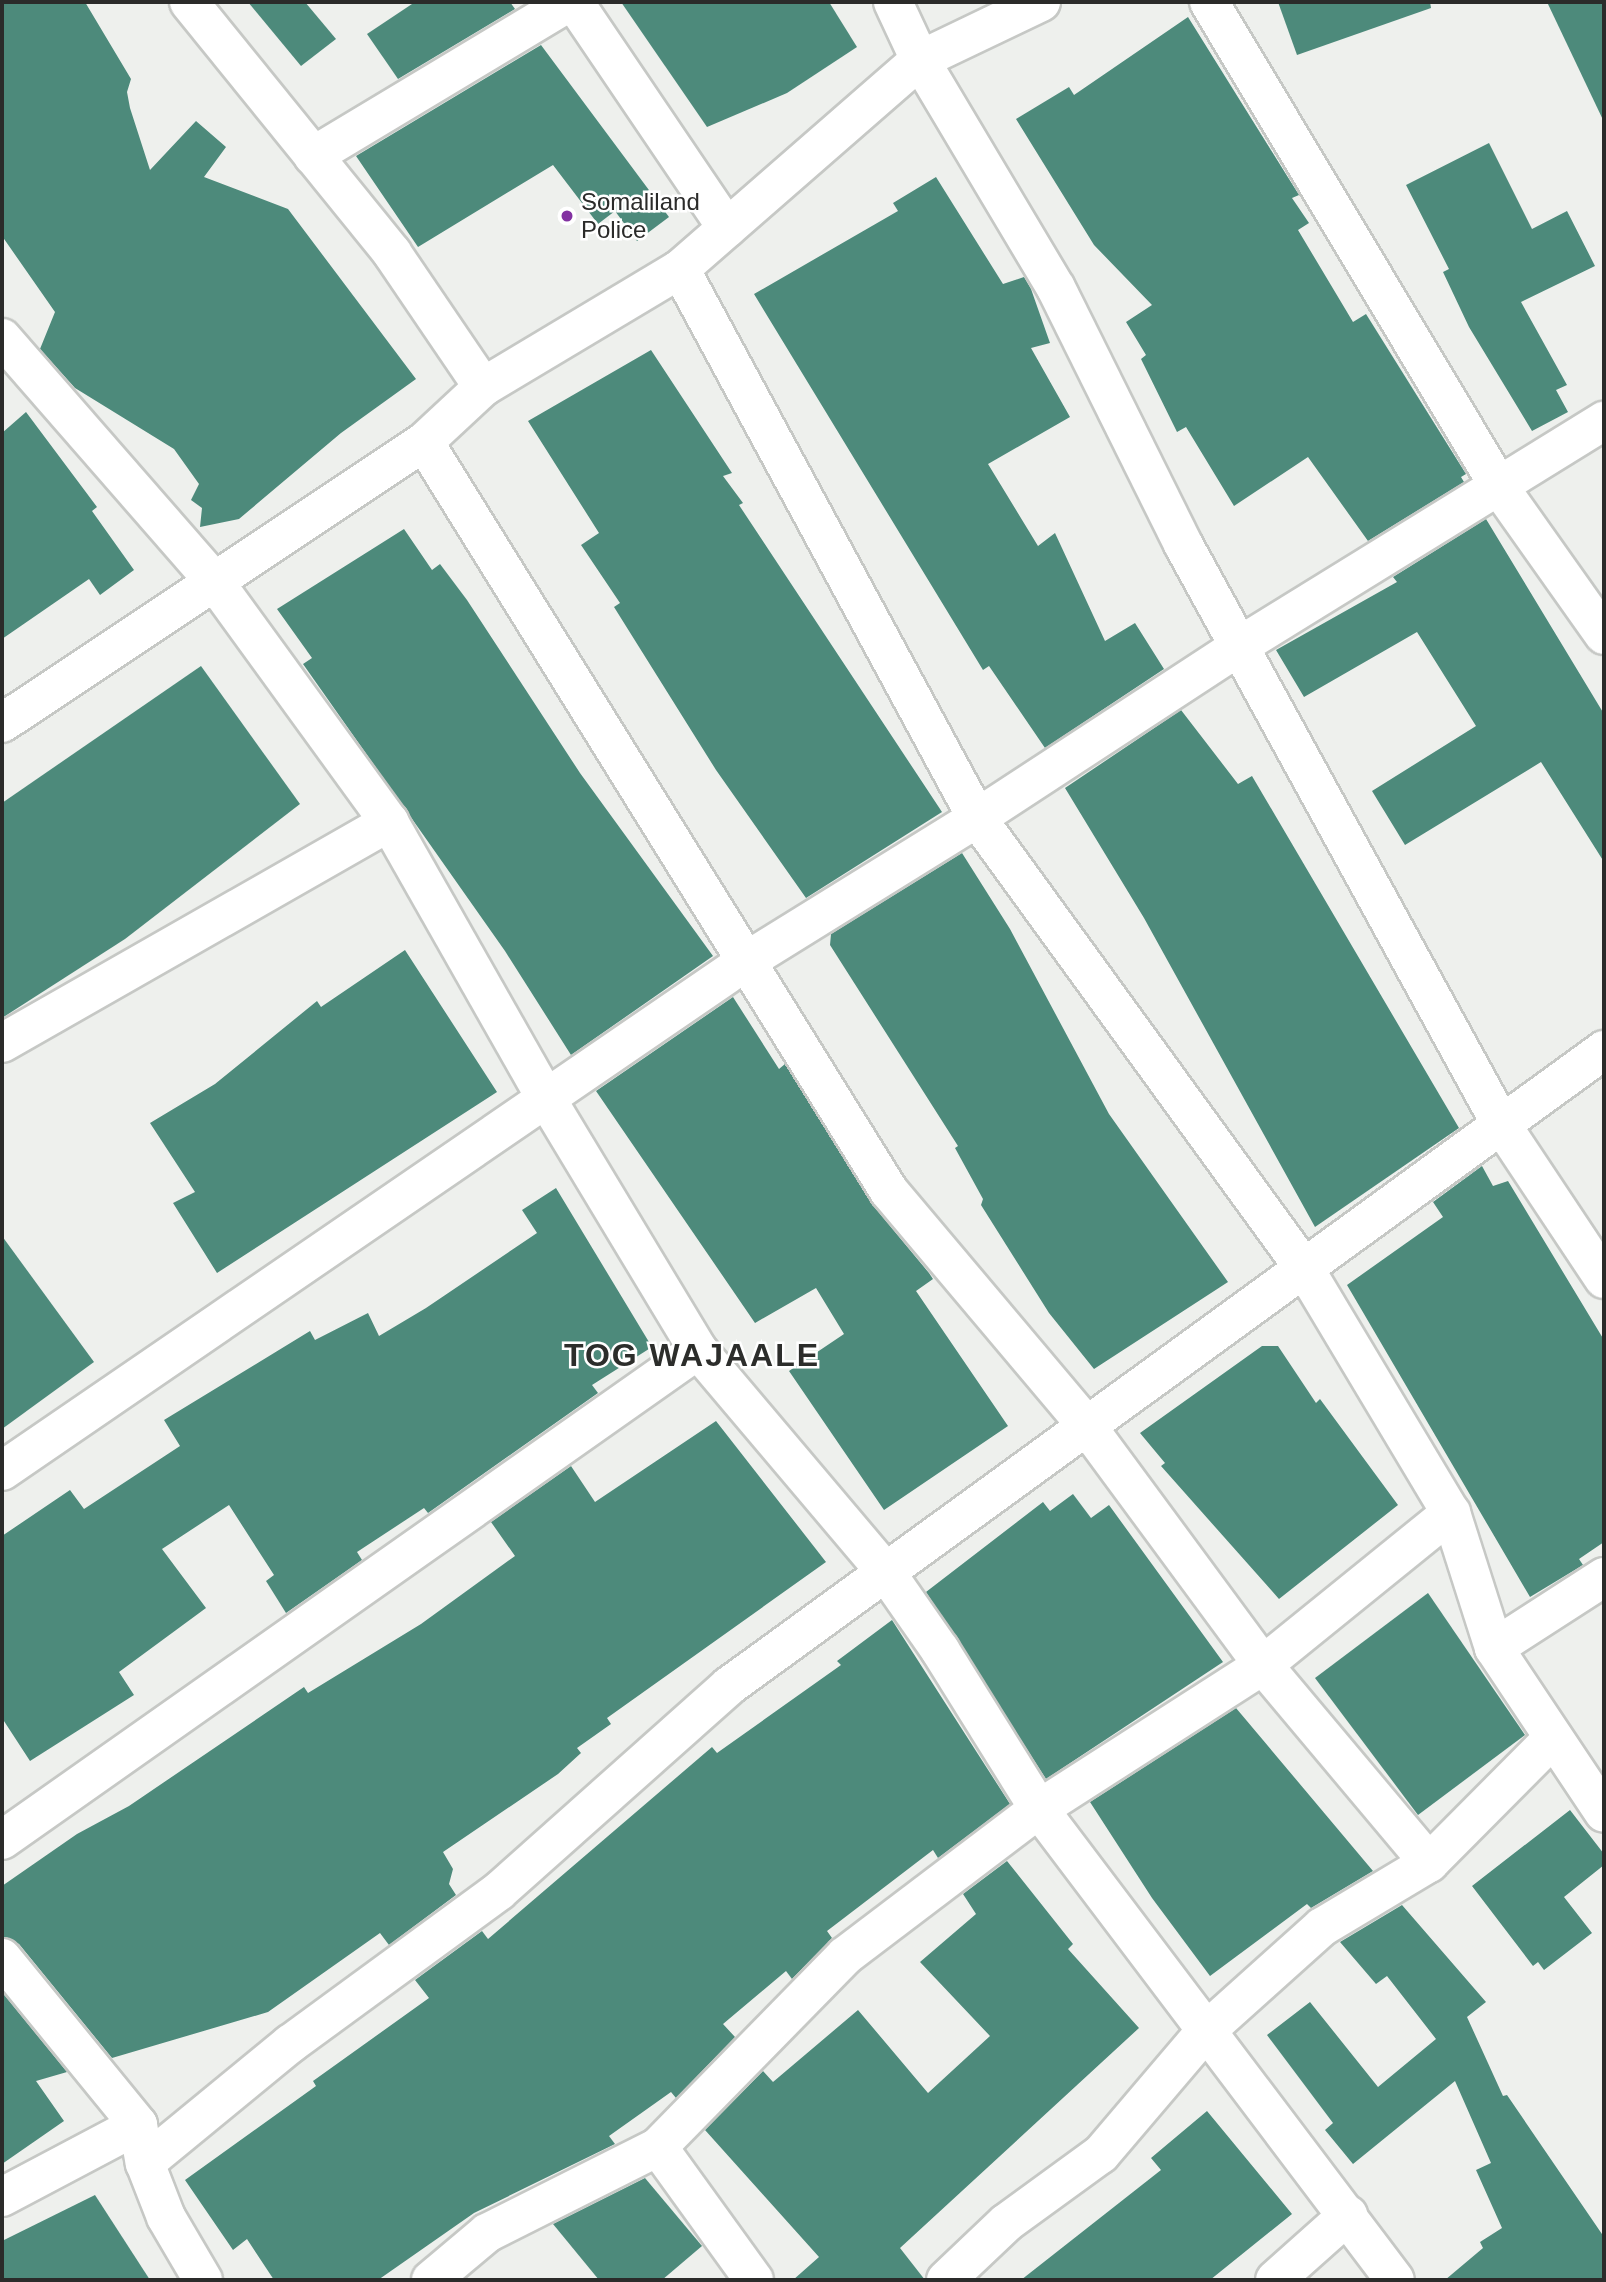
<!DOCTYPE html>
<html>
<head>
<meta charset="utf-8">
<style>
  body { margin:0 }
  #map { position:relative; width:1606px; height:2282px; overflow:hidden; background:#eef0ed; font-family:Arial,sans-serif }
  div>[style] { position:absolute }
  .building>* { inset:0; background:#4d8a7b }
  .roads { filter:drop-shadow(2px 0 #c6c8c5) drop-shadow(-2px 0 #c6c8c5) drop-shadow(0 2px #c6c8c5) drop-shadow(0 -2px #c6c8c5) }
  .minor>* { height:38px; margin:-19px; padding:0 19px; transform-origin:19px; border-radius:19px; background:#fff }
  .tertiary>* { height:38px; margin:-19px; padding:0 19px; transform-origin:19px; border-radius:19px; background:#fff }
  .dots>* { width:19px; height:19px; translate:-50% -50%; box-sizing:border-box; border:4px solid #fff; border-radius:50% }
  span { translate:-50% -50%; white-space:nowrap; text-align:center; line-height:1.15; -webkit-text-stroke:5px #fff; paint-order:stroke }
  .poi-label { font-size:24px; color:#2b2b2a }
  .left { translate:0 -50%; text-align:left }
  .district-label { font-size:32px; color:#2c2d2b; font-weight:700; letter-spacing:2px }
  .frame { position:absolute; inset:0; border:4px solid #2b2b2a; pointer-events:none }
</style>
</head>
<body>
<div id="map">
  <div class="building">
    <i style="clip-path:polygon(2px 2px,85px 2px,131px 79px,127px 92px,130px 108px,150px 170px,196px 121px,226px 147px,204px 177px,288px 209px,416px 379px,341px 433px,239px 519px,200px 527px,202px 508px,191px 500px,199px 484px,174px 449px,75px 388px,40px 349px,55px 312px,2px 236px)"></i>
    <i style="clip-path:polygon(248px 2px,305px 2px,336px 39px,301px 66px)"></i>
    <i style="clip-path:polygon(415px 2px,510px 2px,515px 9px,398px 79px,367px 34px)"></i>
    <i style="clip-path:polygon(621px 2px,829px 2px,857px 47px,787px 93px,707px 127px)"></i>
    <i style="clip-path:polygon(1278px 2px,1430px 2px,1431px 8px,1297px 55px)"></i>
    <i style="clip-path:polygon(1547px 2px,1604px 2px,1604px 122px)"></i>
    <i style="clip-path:polygon(1188px 17px,1299px 195px,1292px 198px,1309px 223px,1298px 230px,1353px 322px,1366px 314px,1466px 474px,1461px 477px,1464px 482px,1368px 541px,1308px 457px,1234px 506px,1186px 427px,1177px 432px,1141px 359px,1146px 355px,1126px 322px,1152px 305px,1094px 245px,1016px 119px,1069px 87px,1074px 95px)"></i>
    <i style="clip-path:polygon(541px 45px,669px 217px,637px 241px,615px 211px,598px 224px,553px 165px,418px 247px,356px 156px)"></i>
    <i style="clip-path:polygon(1489px 143px,1532px 229px,1567px 211px,1595px 266px,1521px 302px,1567px 385px,1556px 390px,1568px 412px,1532px 431px,1469px 327px,1443px 272px,1449px 269px,1406px 185px)"></i>
    <i style="clip-path:polygon(936px 177px,1003px 284px,1024px 277px,1031px 289px,1050px 343px,1031px 348px,1070px 417px,988px 464px,1038px 546px,1055px 533px,1105px 641px,1135px 623px,1164px 669px,1045px 748px,989px 666px,983px 670px,754px 294px,898px 211px,893px 203px)"></i>
    <i style="clip-path:polygon(651px 350px,732px 473px,723px 476px,743px 503px,739px 505px,942px 812px,806px 898px,716px 770px,614px 607px,620px 603px,581px 545px,599px 533px,528px 421px)"></i>
    <i style="clip-path:polygon(26px 412px,97px 507px,92px 511px,134px 570px,100px 595px,89px 579px,2px 639px,2px 433px)"></i>
    <i style="clip-path:polygon(1486px 519px,1604px 714px,1604px 862px,1541px 762px,1405px 845px,1372px 791px,1476px 726px,1417px 632px,1304px 697px,1276px 650px,1397px 582px,1393px 577px)"></i>
    <i style="clip-path:polygon(404px 529px,432px 570px,440px 564px,467px 600px,580px 773px,713px 956px,571px 1055px,505px 951px,303px 664px,312px 658px,277px 609px)"></i>
    <i style="clip-path:polygon(201px 666px,300px 804px,125px 939px,2px 1018px,2px 803px)"></i>
    <i style="clip-path:polygon(1181px 710px,1238px 784px,1252px 776px,1459px 1128px,1315px 1227px,1144px 918px,1065px 788px)"></i>
    <i style="clip-path:polygon(962px 853px,1010px 929px,1109px 1114px,1228px 1282px,1094px 1369px,1049px 1313px,981px 1205px,983px 1199px,955px 1148px,958px 1146px,830px 945px,831px 934px)"></i>
    <i style="clip-path:polygon(405px 950px,497px 1092px,217px 1273px,173px 1203px,195px 1192px,150px 1123px,215px 1084px,317px 1001px,321px 1007px)"></i>
    <i style="clip-path:polygon(733px 997px,779px 1069px,785px 1064px,871px 1203px,929px 1273px,933px 1279px,916px 1291px,1008px 1426px,884px 1510px,789px 1371px,844px 1334px,816px 1288px,755px 1323px,596px 1091px)"></i>
    <i style="clip-path:polygon(1482px 1166px,1493px 1186px,1508px 1181px,1604px 1340px,1604px 1542px,1579px 1559px,1583px 1565px,1530px 1597px,1347px 1285px,1443px 1217px,1433px 1202px)"></i>
    <i style="clip-path:polygon(556px 1188px,652px 1347px,592px 1385px,598px 1393px,428px 1513px,424px 1508px,357px 1552px,362px 1560px,286px 1613px,266px 1581px,274px 1575px,229px 1505px,162px 1549px,206px 1608px,119px 1672px,134px 1695px,30px 1761px,2px 1718px,2px 1536px,70px 1490px,84px 1509px,180px 1446px,164px 1420px,310px 1331px,315px 1340px,368px 1313px,379px 1336px,426px 1308px,537px 1233px,522px 1210px)"></i>
    <i style="clip-path:polygon(2px 1236px,94px 1362px,2px 1429px)"></i>
    <i style="clip-path:polygon(1262px 1346px,1278px 1346px,1316px 1403px,1320px 1399px,1398px 1505px,1279px 1599px,1161px 1466px,1165px 1463px,1140px 1433px)"></i>
    <i style="clip-path:polygon(716px 1421px,826px 1562px,607px 1718px,611px 1724px,577px 1748px,581px 1753px,558px 1774px,443px 1852px,453px 1869px,449px 1884px,456px 1895px,389px 1945px,380px 1933px,268px 2012px,112px 2058px,19px 1944px,2px 1937px,2px 1886px,77px 1834px,129px 1806px,304px 1687px,308px 1693px,421px 1624px,515px 1556px,491px 1522px,571px 1466px,595px 1502px)"></i>
    <i style="clip-path:polygon(1073px 1494px,1091px 1518px,1109px 1505px,1223px 1662px,1046px 1779px,926px 1592px,1043px 1502px,1050px 1511px)"></i>
    <i style="clip-path:polygon(1428px 1593px,1525px 1735px,1418px 1815px,1315px 1678px)"></i>
    <i style="clip-path:polygon(892px 1620px,1010px 1804px,938px 1858px,933px 1850px,827px 1931px,832px 1938px,792px 1979px,786px 1971px,723px 2024px,735px 2037px,676px 2098px,671px 2092px,609px 2136px,615px 2144px,474px 2213px,378px 2280px,274px 2280px,247px 2239px,233px 2250px,185px 2180px,316px 2086px,313px 2081px,429px 1998px,415px 1980px,482px 1931px,488px 1939px,712px 1747px,717px 1753px,841px 1665px,837px 1661px)"></i>
    <i style="clip-path:polygon(1236px 1708px,1373px 1871px,1311px 1908px,1307px 1904px,1210px 1976px,1152px 1898px,1090px 1802px)"></i>
    <i style="clip-path:polygon(1570px 1810px,1604px 1854px,1604px 1865px,1564px 1897px,1592px 1933px,1544px 1970px,1538px 1962px,1533px 1966px,1472px 1886px)"></i>
    <i style="clip-path:polygon(1007px 1861px,1073px 1944px,1068px 1949px,1139px 2028px,900px 2248px,925px 2280px,793px 2280px,819px 2257px,705px 2130px,763px 2071px,773px 2082px,858px 2010px,928px 2093px,990px 2036px,920px 1962px,976px 1914px,963px 1894px)"></i>
    <i style="clip-path:polygon(1402px 1905px,1486px 2002px,1467px 2017px,1503px 2096px,1507px 2095px,1604px 2237px,1604px 2280px,1445px 2280px,1483px 2248px,1480px 2242px,1502px 2228px,1476px 2170px,1491px 2163px,1455px 2081px,1353px 2164px,1325px 2130px,1333px 2123px,1267px 2035px,1310px 2002px,1378px 2087px,1436px 2039px,1387px 1976px,1376px 1984px,1340px 1942px)"></i>
    <i style="clip-path:polygon(2px 1992px,67px 2072px,36px 2081px,64px 2121px,2px 2164px)"></i>
    <i style="clip-path:polygon(1207px 2111px,1292px 2214px,1210px 2280px,1021px 2280px,1161px 2170px,1151px 2158px)"></i>
    <i style="clip-path:polygon(645px 2178px,702px 2246px,662px 2280px,599px 2280px,553px 2224px)"></i>
    <i style="clip-path:polygon(95px 2195px,150px 2280px,2px 2280px,2px 2241px)"></i>
  </div>
  <div class="roads">
    <div class="minor">
      <i style="left:189px;top:2px;width:323px;rotate:51deg"></i>
      <i style="left:392px;top:253px;width:162px;rotate:55.8deg"></i>
      <i style="left:574px;top:2px;width:273px;rotate:55.9deg"></i>
      <i style="left:1041px;top:2px;width:134px;rotate:154.4deg"></i>
      <i style="left:920px;top:60px;width:265px;rotate:59.2deg"></i>
      <i style="left:1056px;top:288px;width:286px;rotate:63.6deg"></i>
      <i style="left:1183px;top:544px;width:661px;rotate:61.27deg"></i>
      <i style="left:1501px;top:1124px;width:186px;rotate:56.4deg"></i>
      <i style="left:1209px;top:2px;width:566px;rotate:59.09deg"></i>
      <i style="left:1500px;top:488px;width:180px;rotate:54.7deg"></i>
      <i style="left:313px;top:156px;width:299px;rotate:-31deg"></i>
      <i style="left:680px;top:269px;width:624px;rotate:61.59deg"></i>
      <i style="left:977px;top:818px;width:560px;rotate:54.01deg"></i>
      <i style="left:1306px;top:1271px;width:282px;rotate:59.1deg"></i>
      <i style="left:1451px;top:1513px;width:142px;rotate:72.3deg"></i>
      <i style="left:1494px;top:1648px;width:198px;rotate:56.3deg"></i>
      <i style="left:2px;top:338px;width:322px;rotate:48.9deg"></i>
      <i style="left:214px;top:581px;width:298px;rotate:54deg"></i>
      <i style="left:389px;top:822px;width:318px;rotate:60.4deg"></i>
      <i style="left:546px;top:1098px;width:294px;rotate:58.9deg"></i>
      <i style="left:698px;top:1350px;width:293px;rotate:49.8deg"></i>
      <i style="left:887px;top:1574px;width:93px;rotate:55.1deg"></i>
      <i style="left:940px;top:1650px;width:187px;rotate:58.1deg"></i>
      <i style="left:1039px;top:1809px;width:590px;rotate:52.92deg"></i>
      <i style="left:424px;top:442px;width:882px;rotate:58.17deg"></i>
      <i style="left:889px;top:1191px;width:306px;rotate:49.9deg"></i>
      <i style="left:1086px;top:1425px;width:298px;rotate:53.6deg"></i>
      <i style="left:1263px;top:1665px;width:258px;rotate:50deg"></i>
      <i style="left:2px;top:1043px;width:446px;rotate:-29.7deg"></i>
      <i style="left:2px;top:1471px;width:901px;rotate:-34.41deg"></i>
      <i style="left:745px;top:962px;width:273px;rotate:-31.8deg"></i>
      <i style="left:977px;top:818px;width:316px;rotate:-33.2deg"></i>
      <i style="left:1241px;top:645px;width:427px;rotate:-31.7deg"></i>
      <i style="left:1494px;top:1648px;width:131px;rotate:-32.8deg"></i>
      <i style="left:2px;top:1840px;width:851px;rotate:-35.15deg"></i>
      <i style="left:658px;top:2147px;width:164px;rotate:54.2deg"></i>
      <i style="left:145px;top:2163px;width:188px;rotate:-39.4deg"></i>
      <i style="left:290px;top:2044px;width:259px;rotate:-36.2deg"></i>
      <i style="left:499px;top:1891px;width:308px;rotate:-41.7deg"></i>
      <i style="left:729px;top:1686px;width:1082px;rotate:-36.01deg"></i>
      <i style="left:2px;top:2197px;width:154px;rotate:-27.9deg"></i>
      <i style="left:431px;top:2280px;width:73px;rotate:-40deg"></i>
      <i style="left:487px;top:2233px;width:191px;rotate:-26.7deg"></i>
      <i style="left:658px;top:2147px;width:267px;rotate:-45.6deg"></i>
      <i style="left:845px;top:1956px;width:243px;rotate:-37.2deg"></i>
      <i style="left:1039px;top:1809px;width:266px;rotate:-32.7deg"></i>
      <i style="left:1263px;top:1665px;width:242px;rotate:-39deg"></i>
      <i style="left:946px;top:2280px;width:83px;rotate:-43.5deg"></i>
      <i style="left:1006px;top:2223px;width:117px;rotate:-36deg"></i>
      <i style="left:1101px;top:2154px;width:160px;rotate:-49.6deg"></i>
      <i style="left:1205px;top:2032px;width:157px;rotate:-41.9deg"></i>
      <i style="left:1322px;top:1927px;width:125px;rotate:-30.9deg"></i>
      <i style="left:1429px;top:1863px;width:176px;rotate:-45.2deg"></i>
      <i style="left:1275px;top:2280px;width:98px;rotate:-41.7deg"></i>
    </div>
    <div class="tertiary">
      <i style="left:2px;top:723px;width:507px;rotate:-33.66deg"></i>
      <i style="left:424px;top:442px;width:81px;rotate:-43deg"></i>
      <i style="left:483px;top:387px;width:230px;rotate:-30.9deg"></i>
      <i style="left:680px;top:269px;width:318px;rotate:-41.1deg"></i>
      <i style="left:920px;top:60px;width:64px;rotate:-115deg"></i>
      <i style="left:2px;top:1958px;width:215px;rotate:50.8deg"></i>
      <i style="left:138px;top:2125px;width:39px;rotate:80deg"></i>
      <i style="left:145px;top:2163px;width:58px;rotate:68.7deg"></i>
      <i style="left:166px;top:2217px;width:73px;rotate:59.6deg"></i>
    </div>
  </div>
  <div class="dots">
    <i style="left:567px;top:216px;background:#8231a1"></i>
  </div>
  <div class="poi-label">
    <span class="left" style="left:581px;top:216px">Somaliland<br>Police</span>
  </div>
  <div class="district-label">
    <span style="left:692px;top:1355px">TOG WAJAALE</span>
  </div>
  <div class="frame"></div>
</div>
</body>
</html>
